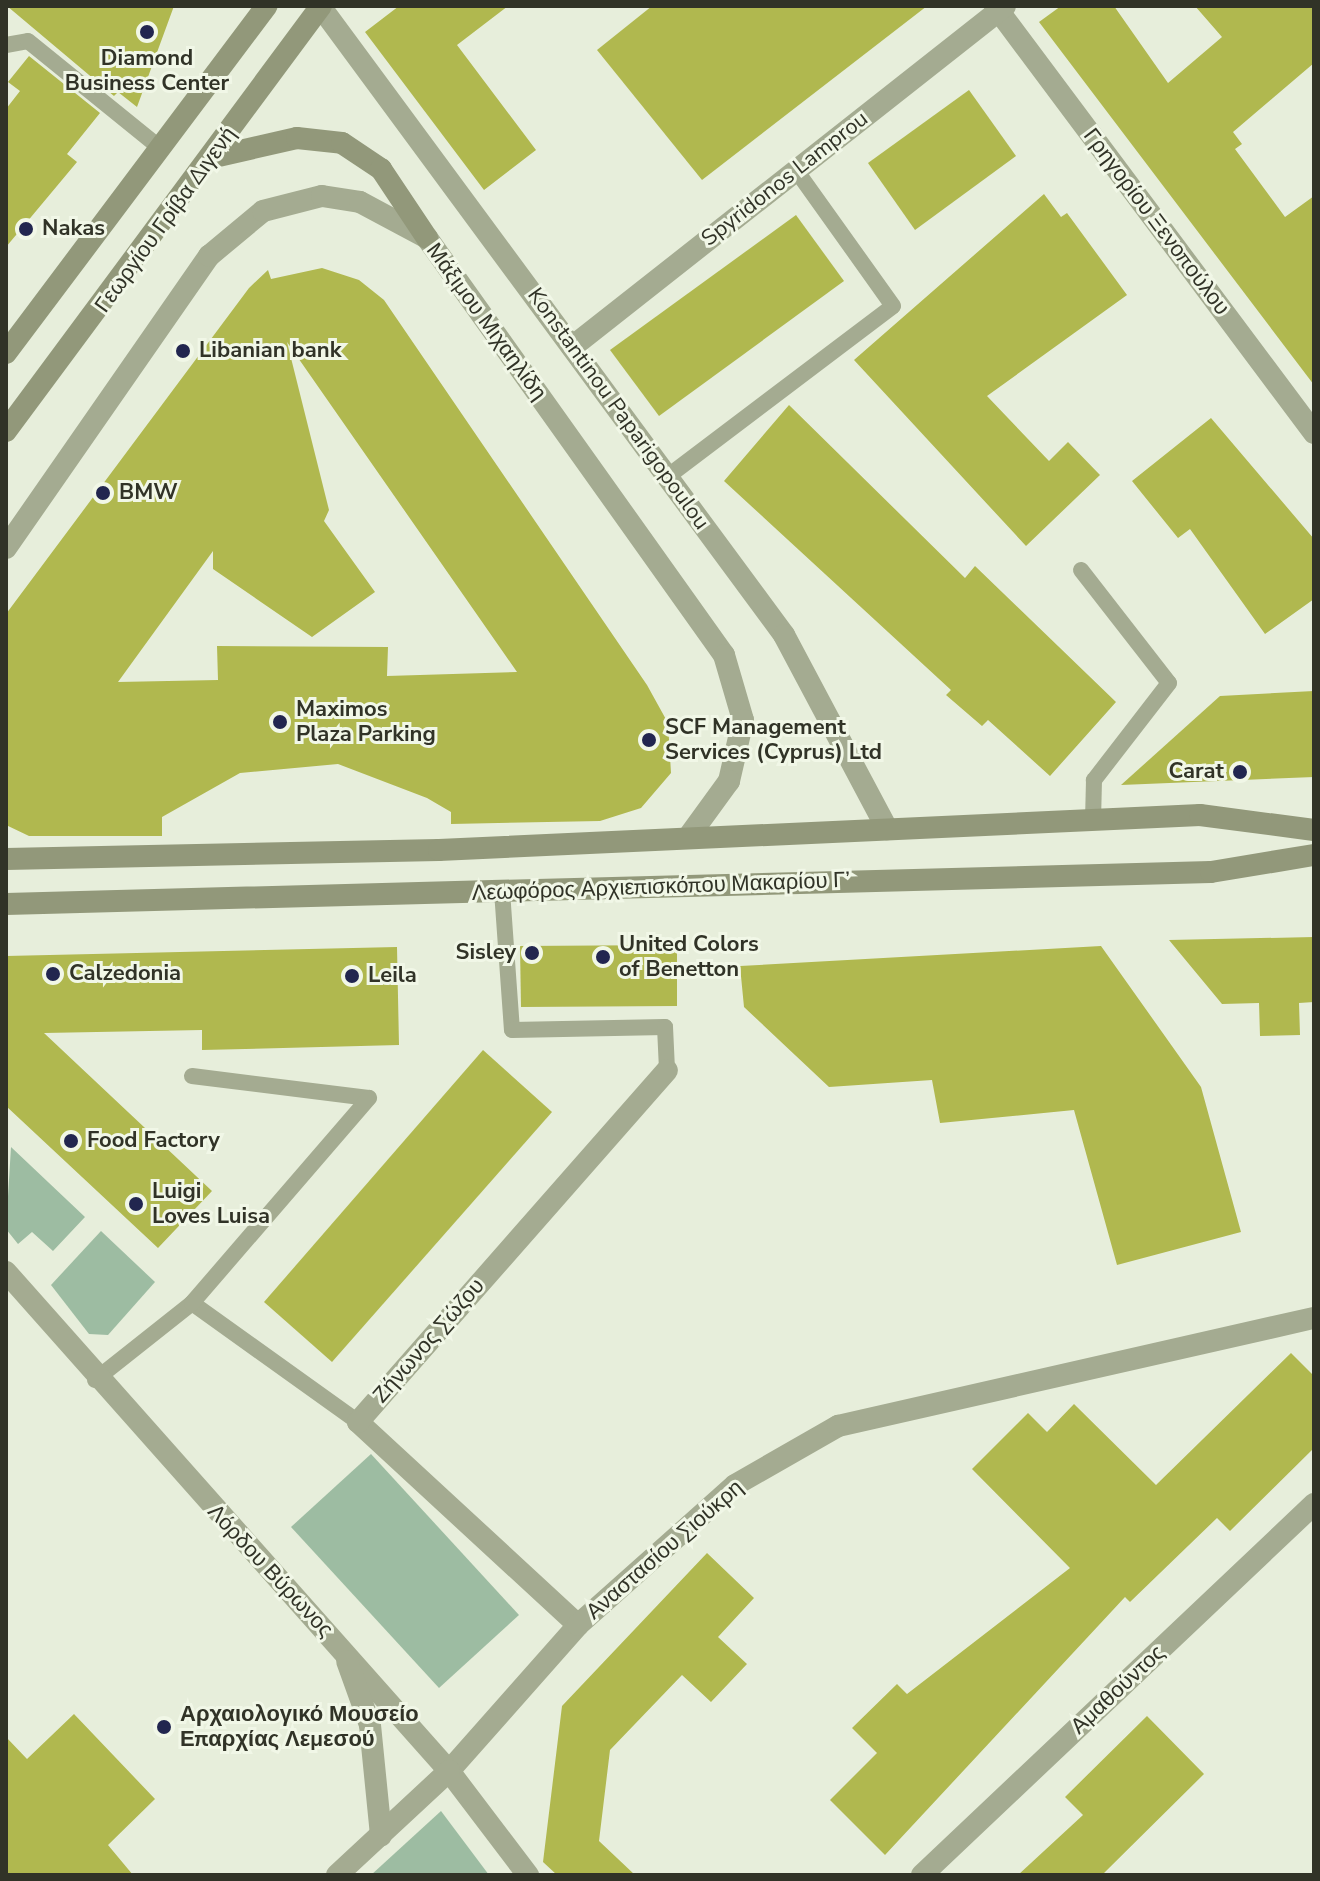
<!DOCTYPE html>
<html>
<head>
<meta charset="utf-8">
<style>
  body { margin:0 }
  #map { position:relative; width:1320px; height:1881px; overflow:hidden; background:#e7eedb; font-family:"Nunito Sans",sans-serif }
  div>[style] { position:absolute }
  .green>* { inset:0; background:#9dbca2 }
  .building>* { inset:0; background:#b0b84f }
  .service>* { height:16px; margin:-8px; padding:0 8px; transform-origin:8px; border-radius:8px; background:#a4ab91 }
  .minor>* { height:22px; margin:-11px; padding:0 11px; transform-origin:11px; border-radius:11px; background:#a4ab91 }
  .tertiary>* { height:22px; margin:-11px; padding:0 11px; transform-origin:11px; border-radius:11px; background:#a4ab91 }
  .secondary>* { height:22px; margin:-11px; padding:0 11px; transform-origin:11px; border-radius:11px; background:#92987a }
  .dots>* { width:22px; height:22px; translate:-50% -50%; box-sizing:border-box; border:4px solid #f1f7e7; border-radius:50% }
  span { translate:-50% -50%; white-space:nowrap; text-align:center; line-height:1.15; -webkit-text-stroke:6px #f1f7e7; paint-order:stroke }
  .poi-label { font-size:22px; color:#313327; font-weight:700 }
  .left { translate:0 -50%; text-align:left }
  .right { translate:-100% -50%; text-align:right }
  .street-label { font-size:22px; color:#313327 }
  .frame { position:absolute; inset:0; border:8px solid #313327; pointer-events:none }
</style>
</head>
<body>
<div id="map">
  <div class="green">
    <i style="clip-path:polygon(11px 1147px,85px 1217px,53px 1251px,32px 1232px,18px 1244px,6px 1229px)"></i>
    <i style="clip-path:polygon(101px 1231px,155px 1282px,108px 1335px,89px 1334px,51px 1285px)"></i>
    <i style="clip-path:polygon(371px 1454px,519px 1615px,439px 1688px,291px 1527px)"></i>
    <i style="clip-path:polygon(441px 1811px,489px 1875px,371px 1875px)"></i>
  </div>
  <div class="building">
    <i style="clip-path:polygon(7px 6px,174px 6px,137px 107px,118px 92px,114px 96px)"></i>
    <i style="clip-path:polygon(399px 6px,508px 6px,457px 45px,536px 150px,484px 190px,365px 32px)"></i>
    <i style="clip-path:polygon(652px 6px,927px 6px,702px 180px,597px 50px)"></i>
    <i style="clip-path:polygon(1061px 6px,1114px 6px,1168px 83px,1222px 37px,1195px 6px,1314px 6px,1314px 63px,1233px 132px,1242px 144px,1235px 149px,1285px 217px,1314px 196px,1314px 385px,1039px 22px)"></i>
    <i style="clip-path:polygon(29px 56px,100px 113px,67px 154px,77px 162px,6px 247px,6px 109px,20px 91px,8px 82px)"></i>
    <i style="clip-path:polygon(969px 90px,1016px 156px,915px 230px,868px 163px)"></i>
    <i style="clip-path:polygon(1044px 194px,1061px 217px,1067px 213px,1127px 295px,987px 396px,1049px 461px,1068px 442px,1100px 475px,1026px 546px,854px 360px)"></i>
    <i style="clip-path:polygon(796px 215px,844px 281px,659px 416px,610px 350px)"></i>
    <i style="clip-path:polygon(evenodd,322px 268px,359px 280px,384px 300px,647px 685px,668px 723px,671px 773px,641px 808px,600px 821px,451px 824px,451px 812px,427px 798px,338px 764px,240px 773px,162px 817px,162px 836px,29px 836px,6px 825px,6px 614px,249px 288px,268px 270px,271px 279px,322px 268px,287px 342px,517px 672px,387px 676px,388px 647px,217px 646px,218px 680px,118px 682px,213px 551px,213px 569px,312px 637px,375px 592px,324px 521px,329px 510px,287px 342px)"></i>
    <i style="clip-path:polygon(789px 405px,965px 578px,975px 566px,1116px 702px,1050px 776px,988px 720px,982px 726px,946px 695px,951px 690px,724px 481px)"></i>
    <i style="clip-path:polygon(1211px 418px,1314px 539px,1314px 599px,1265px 634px,1190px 529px,1178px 538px,1132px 481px)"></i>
    <i style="clip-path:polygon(1314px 691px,1314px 777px,1121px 785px,1220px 696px)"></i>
    <i style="clip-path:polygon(1314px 937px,1314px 1002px,1299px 1003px,1300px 1035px,1260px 1036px,1259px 1003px,1222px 1004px,1169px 940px)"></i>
    <i style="clip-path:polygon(677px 945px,677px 1006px,521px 1007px,520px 946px)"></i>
    <i style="clip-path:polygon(1101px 946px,1201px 1087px,1241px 1232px,1117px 1265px,1074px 1110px,940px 1123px,932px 1080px,829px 1087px,744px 1007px,740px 966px)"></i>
    <i style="clip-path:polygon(397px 947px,399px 1045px,202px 1050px,202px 1030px,44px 1033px,212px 1191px,158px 1248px,6px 1106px,6px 956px)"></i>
    <i style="clip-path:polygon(483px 1050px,552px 1112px,332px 1362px,264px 1302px)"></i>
    <i style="clip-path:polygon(1291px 1353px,1314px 1376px,1314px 1448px,1230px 1531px,1217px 1518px,1130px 1602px,1125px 1597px,885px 1855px,830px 1800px,877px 1753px,852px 1728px,897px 1684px,907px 1694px,1070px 1568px,972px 1469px,1028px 1413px,1047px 1432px,1074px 1404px,1156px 1485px)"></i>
    <i style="clip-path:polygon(707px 1553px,754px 1598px,718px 1637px,747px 1664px,711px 1702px,682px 1675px,610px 1750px,599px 1841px,635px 1875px,557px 1875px,543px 1862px,562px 1706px)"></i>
    <i style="clip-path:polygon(74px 1714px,155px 1799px,108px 1845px,133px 1875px,6px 1875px,6px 1737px,27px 1759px)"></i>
    <i style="clip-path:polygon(1147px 1716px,1204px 1774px,1102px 1875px,1018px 1875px,1083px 1815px,1065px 1797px)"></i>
  </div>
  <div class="service">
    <i style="left:6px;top:45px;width:22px;rotate:-10deg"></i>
    <i style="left:28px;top:41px;width:170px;rotate:39deg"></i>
    <i style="left:667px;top:477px;width:283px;rotate:-37.1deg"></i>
    <i style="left:893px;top:306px;width:167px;rotate:-125.5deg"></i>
    <i style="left:1081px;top:570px;width:143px;rotate:52.1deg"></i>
    <i style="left:1169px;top:683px;width:123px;rotate:127.7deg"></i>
    <i style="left:1094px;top:780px;width:40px;rotate:91.4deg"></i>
    <i style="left:502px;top:891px;width:139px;rotate:85.9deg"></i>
    <i style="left:512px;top:1030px;width:153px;rotate:-1.1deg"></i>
    <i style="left:665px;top:1027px;width:43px;rotate:87.3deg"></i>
    <i style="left:192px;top:1076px;width:178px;rotate:7.1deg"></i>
    <i style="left:192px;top:1303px;width:204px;rotate:35.6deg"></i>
    <i style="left:95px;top:1380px;width:124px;rotate:-38.4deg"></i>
    <i style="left:192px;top:1303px;width:271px;rotate:-49.2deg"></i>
  </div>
  <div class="minor">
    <i style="left:320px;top:6px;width:782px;rotate:53.58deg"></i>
    <i style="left:784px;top:635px;width:220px;rotate:62deg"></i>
    <i style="left:995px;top:6px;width:533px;rotate:53.24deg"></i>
    <i style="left:572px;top:347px;width:551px;rotate:-38.22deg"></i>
    <i style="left:6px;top:548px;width:356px;rotate:-55.2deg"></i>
    <i style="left:209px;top:256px;width:70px;rotate:-39.8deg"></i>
    <i style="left:263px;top:211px;width:61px;rotate:-14.3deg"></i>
    <i style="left:322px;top:196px;width:38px;rotate:9deg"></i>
    <i style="left:360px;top:202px;width:76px;rotate:28.2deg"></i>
    <i style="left:427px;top:238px;width:512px;rotate:54.54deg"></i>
    <i style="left:724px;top:655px;width:68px;rotate:73.7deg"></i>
    <i style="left:743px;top:720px;width:63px;rotate:102.9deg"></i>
    <i style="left:729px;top:781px;width:68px;rotate:126deg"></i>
    <i style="left:578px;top:1625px;width:299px;rotate:-137.3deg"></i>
    <i style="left:358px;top:1422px;width:468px;rotate:-48.7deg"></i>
    <i style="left:449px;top:1771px;width:195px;rotate:-48.5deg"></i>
    <i style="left:578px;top:1625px;width:210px;rotate:-41.7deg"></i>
    <i style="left:735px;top:1485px;width:119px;rotate:-29.8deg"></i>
    <i style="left:838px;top:1426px;width:488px;rotate:-12.8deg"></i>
    <i style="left:922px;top:1875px;width:540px;rotate:-43.42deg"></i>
  </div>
  <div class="tertiary">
    <i style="left:6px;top:1272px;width:667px;rotate:48.4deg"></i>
    <i style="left:449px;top:1771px;width:131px;rotate:52.8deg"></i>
    <i style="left:347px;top:1661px;width:68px;rotate:70.2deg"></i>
    <i style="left:370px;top:1725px;width:111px;rotate:84.3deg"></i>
    <i style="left:337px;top:1875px;width:153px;rotate:-42.9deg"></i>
  </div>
  <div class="secondary">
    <i style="left:214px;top:157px;width:85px;rotate:-12.9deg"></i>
    <i style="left:297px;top:138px;width:45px;rotate:6.3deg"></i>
    <i style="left:342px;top:143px;width:47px;rotate:33.7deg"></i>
    <i style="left:381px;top:169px;width:83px;rotate:56.3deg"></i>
    <i style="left:6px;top:353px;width:434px;rotate:-53.1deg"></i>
    <i style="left:6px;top:431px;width:529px;rotate:-53.46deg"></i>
    <i style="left:6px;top:859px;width:433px;rotate:-1.2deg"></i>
    <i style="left:439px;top:850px;width:762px;rotate:-2.63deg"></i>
    <i style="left:1200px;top:815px;width:115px;rotate:7.5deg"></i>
    <i style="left:6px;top:904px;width:1205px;rotate:-1.52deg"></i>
    <i style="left:1211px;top:872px;width:104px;rotate:-9.4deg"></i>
  </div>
  <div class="dots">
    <i style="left:147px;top:32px;background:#22264f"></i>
    <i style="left:26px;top:229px;background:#22264f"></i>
    <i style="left:183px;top:351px;background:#22264f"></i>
    <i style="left:103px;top:493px;background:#22264f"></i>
    <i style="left:280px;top:722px;background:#22264f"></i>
    <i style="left:649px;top:740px;background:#22264f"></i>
    <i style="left:1240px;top:772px;background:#22264f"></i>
    <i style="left:532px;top:953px;background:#22264f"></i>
    <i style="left:603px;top:957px;background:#22264f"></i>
    <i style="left:53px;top:974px;background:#22264f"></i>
    <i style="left:352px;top:976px;background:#22264f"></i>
    <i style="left:71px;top:1141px;background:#22264f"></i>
    <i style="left:136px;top:1204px;background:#22264f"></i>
    <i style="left:164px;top:1727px;background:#22264f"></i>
  </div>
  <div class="poi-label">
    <span style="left:147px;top:71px">Diamond<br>Business Center</span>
    <span class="left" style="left:42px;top:229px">Nakas</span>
    <span class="left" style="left:199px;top:351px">Libanian bank</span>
    <span class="left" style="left:119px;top:493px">BMW</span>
    <span class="left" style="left:296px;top:722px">Maximos<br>Plaza Parking</span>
    <span class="left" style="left:665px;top:740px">SCF Management<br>Services (Cyprus) Ltd</span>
    <span class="right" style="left:1224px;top:772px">Carat</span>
    <span class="left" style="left:619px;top:957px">United Colors<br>of Benetton</span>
    <span class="right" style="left:516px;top:953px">Sisley</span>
    <span class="left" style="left:69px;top:974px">Calzedonia</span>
    <span class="left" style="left:368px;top:976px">Leila</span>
    <span class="left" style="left:87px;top:1141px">Food Factory</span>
    <span class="left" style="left:152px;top:1204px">Luigi<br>Loves Luisa</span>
    <span class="left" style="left:180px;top:1727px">Αρχαιολογικό Μουσείο<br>Επαρχίας Λεμεσού</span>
  </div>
  <div class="street-label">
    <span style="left:785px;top:179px;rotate:-38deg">Spyridonos Lamprou</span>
    <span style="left:166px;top:220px;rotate:-54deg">Γεωργίου Γρίβα Διγενή</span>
    <span style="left:1156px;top:222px;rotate:53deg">Γρηγορίου Ξενοπούλου</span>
    <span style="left:486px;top:322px;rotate:54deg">Μάξιμου Μιχαηλίδη</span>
    <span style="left:618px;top:409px;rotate:54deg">Konstantinou Paparigopoulou</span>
    <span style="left:661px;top:887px;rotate:-2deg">Λεωφόρος Αρχιεπισκόπου Μακαρίου Γ’</span>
    <span style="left:429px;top:1341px;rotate:-49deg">Ζήνωνος Σώζου</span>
    <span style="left:665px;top:1550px;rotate:-41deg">Αναστασίου Σιούκρη</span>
    <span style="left:270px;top:1571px;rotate:47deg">Λόρδου Βύρωνος</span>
    <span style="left:1118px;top:1690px;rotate:-43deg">Αμαθούντος</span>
  </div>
  <div class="frame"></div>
</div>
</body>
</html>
